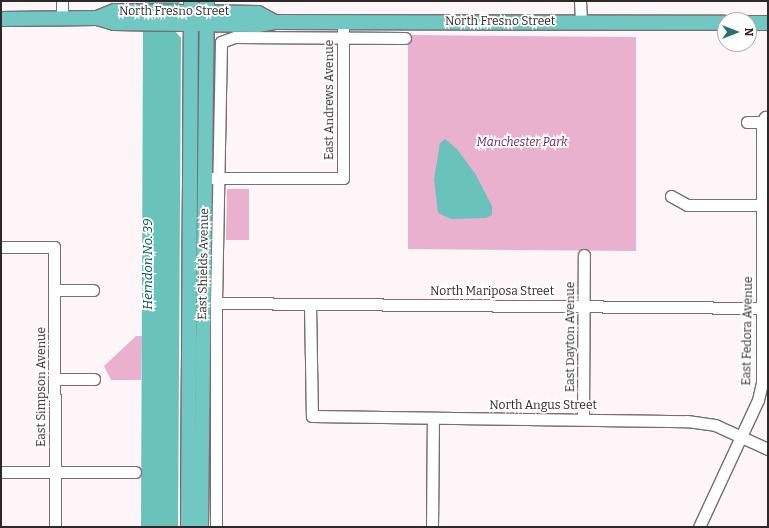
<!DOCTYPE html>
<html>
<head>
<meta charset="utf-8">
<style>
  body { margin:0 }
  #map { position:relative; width:769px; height:528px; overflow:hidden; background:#fef5f9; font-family:Bitter,serif }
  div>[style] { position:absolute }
  .green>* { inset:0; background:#eab1ce }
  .water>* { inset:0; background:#6ac3bb }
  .roads { filter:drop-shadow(1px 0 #776d72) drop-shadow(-1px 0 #776d72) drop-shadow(0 1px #776d72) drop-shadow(0 -1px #776d72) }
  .minor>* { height:11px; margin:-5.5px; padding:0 5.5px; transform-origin:5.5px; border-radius:5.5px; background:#fff }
  .major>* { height:14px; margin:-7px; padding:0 7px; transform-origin:7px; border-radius:7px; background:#71c7c2 }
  span { translate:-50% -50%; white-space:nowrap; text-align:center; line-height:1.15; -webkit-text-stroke:3.5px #fff; paint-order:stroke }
  .street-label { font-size:12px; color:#2d282a }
  .park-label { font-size:12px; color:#702652; font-style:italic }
  .water-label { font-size:13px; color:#055752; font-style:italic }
  .frame { position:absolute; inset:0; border:2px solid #2d282a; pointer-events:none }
  .north { position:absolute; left:717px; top:12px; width:40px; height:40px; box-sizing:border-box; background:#fff; border:1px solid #aba9aa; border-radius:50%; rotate:90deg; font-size:11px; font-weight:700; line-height:16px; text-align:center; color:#2d282a }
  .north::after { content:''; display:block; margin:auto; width:14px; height:18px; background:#28716c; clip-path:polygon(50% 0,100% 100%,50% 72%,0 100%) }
</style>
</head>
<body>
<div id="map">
  <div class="green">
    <i style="clip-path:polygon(408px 35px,636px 37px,636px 251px,408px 249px)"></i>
    <i style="clip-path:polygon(227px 189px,249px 189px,249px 240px,226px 240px)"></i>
    <i style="clip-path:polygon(136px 336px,142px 336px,141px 380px,111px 380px,104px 366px)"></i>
  </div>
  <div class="water">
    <i style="clip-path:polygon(145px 1px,180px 1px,180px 2px,177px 6px,145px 6px)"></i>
    <i style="clip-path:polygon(143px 31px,175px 31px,181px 38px,178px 527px,141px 527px)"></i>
    <i style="clip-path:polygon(445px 139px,457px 149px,476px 175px,492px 206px,492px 215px,486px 218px,451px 219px,438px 213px,434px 179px,440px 143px)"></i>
  </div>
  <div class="roads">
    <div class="minor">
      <i style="left:580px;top:1px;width:20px;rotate:87deg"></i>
      <i style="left:62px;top:19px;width:18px;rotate:-90deg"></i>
      <i style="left:747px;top:122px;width:15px"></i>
      <i style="left:762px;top:122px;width:6px;rotate:-59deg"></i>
      <i style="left:212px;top:178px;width:131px"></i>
      <i style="left:343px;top:178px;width:156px;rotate:-90deg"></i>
      <i style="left:671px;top:196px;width:18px;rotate:29deg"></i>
      <i style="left:687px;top:205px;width:81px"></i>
      <i style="left:1px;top:247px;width:53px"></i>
      <i style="left:54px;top:247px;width:280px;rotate:89.8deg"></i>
      <i style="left:54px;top:290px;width:39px"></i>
      <i style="left:216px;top:303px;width:552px;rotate:0.52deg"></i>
      <i style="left:310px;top:304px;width:112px;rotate:89deg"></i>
      <i style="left:312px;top:416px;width:375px;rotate:0.8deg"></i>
      <i style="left:687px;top:421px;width:28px;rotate:8deg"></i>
      <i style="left:715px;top:425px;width:58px;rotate:24.4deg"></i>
      <i style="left:55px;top:379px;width:39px"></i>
      <i style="left:583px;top:419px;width:164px;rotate:-89.7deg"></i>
      <i style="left:1px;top:472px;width:134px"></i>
      <i style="left:216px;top:527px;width:224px;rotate:-90deg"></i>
      <i style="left:216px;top:303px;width:261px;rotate:-88.9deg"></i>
      <i style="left:221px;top:42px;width:15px;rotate:-20deg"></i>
      <i style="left:235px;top:37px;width:170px;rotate:0.3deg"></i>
      <i style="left:432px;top:527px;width:109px;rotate:-89.5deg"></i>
      <i style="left:699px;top:527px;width:140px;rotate:-65.1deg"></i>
      <i style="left:758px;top:400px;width:18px;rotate:-77deg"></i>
      <i style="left:762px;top:382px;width:260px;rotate:-90deg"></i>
    </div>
    <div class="major">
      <i style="left:97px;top:18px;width:18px;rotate:-22deg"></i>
      <i style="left:114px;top:11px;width:144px;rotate:0.8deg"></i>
      <i style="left:258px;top:13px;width:19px;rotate:28deg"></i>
      <i style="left:1px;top:19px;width:96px;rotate:-0.6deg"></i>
      <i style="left:97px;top:18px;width:18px;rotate:16deg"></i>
      <i style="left:114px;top:23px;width:144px;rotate:0.8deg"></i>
      <i style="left:258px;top:25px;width:17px;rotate:-10deg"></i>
      <i style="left:275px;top:22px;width:450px;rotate:0.1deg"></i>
      <i style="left:749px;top:23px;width:19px"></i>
      <i style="left:188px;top:527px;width:526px;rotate:-89.67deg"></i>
      <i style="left:201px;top:527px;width:526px;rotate:-89.35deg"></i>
    </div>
  </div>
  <div class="street-label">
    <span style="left:174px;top:12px">North Fresno Street</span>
    <span style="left:500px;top:22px">North Fresno Street</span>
    <span style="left:330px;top:100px;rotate:-90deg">East Andrews Avenue</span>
    <span style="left:204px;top:264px;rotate:-89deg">East Shields Avenue</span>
    <span style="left:492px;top:292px">North Mariposa Street</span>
    <span style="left:748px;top:331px;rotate:-89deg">East Fedora Avenue</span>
    <span style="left:571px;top:337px;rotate:-90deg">East Dayton Avenue</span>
    <span style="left:42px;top:387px;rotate:-90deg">East Simpson Avenue</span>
    <span style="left:543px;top:406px">North Angus Street</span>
  </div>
  <div class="park-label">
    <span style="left:522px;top:143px">Manchester Park</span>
  </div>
  <div class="water-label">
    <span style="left:148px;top:264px;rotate:-90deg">Herndon No. 39</span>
  </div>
  <div class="frame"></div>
  <div class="north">N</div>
</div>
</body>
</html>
